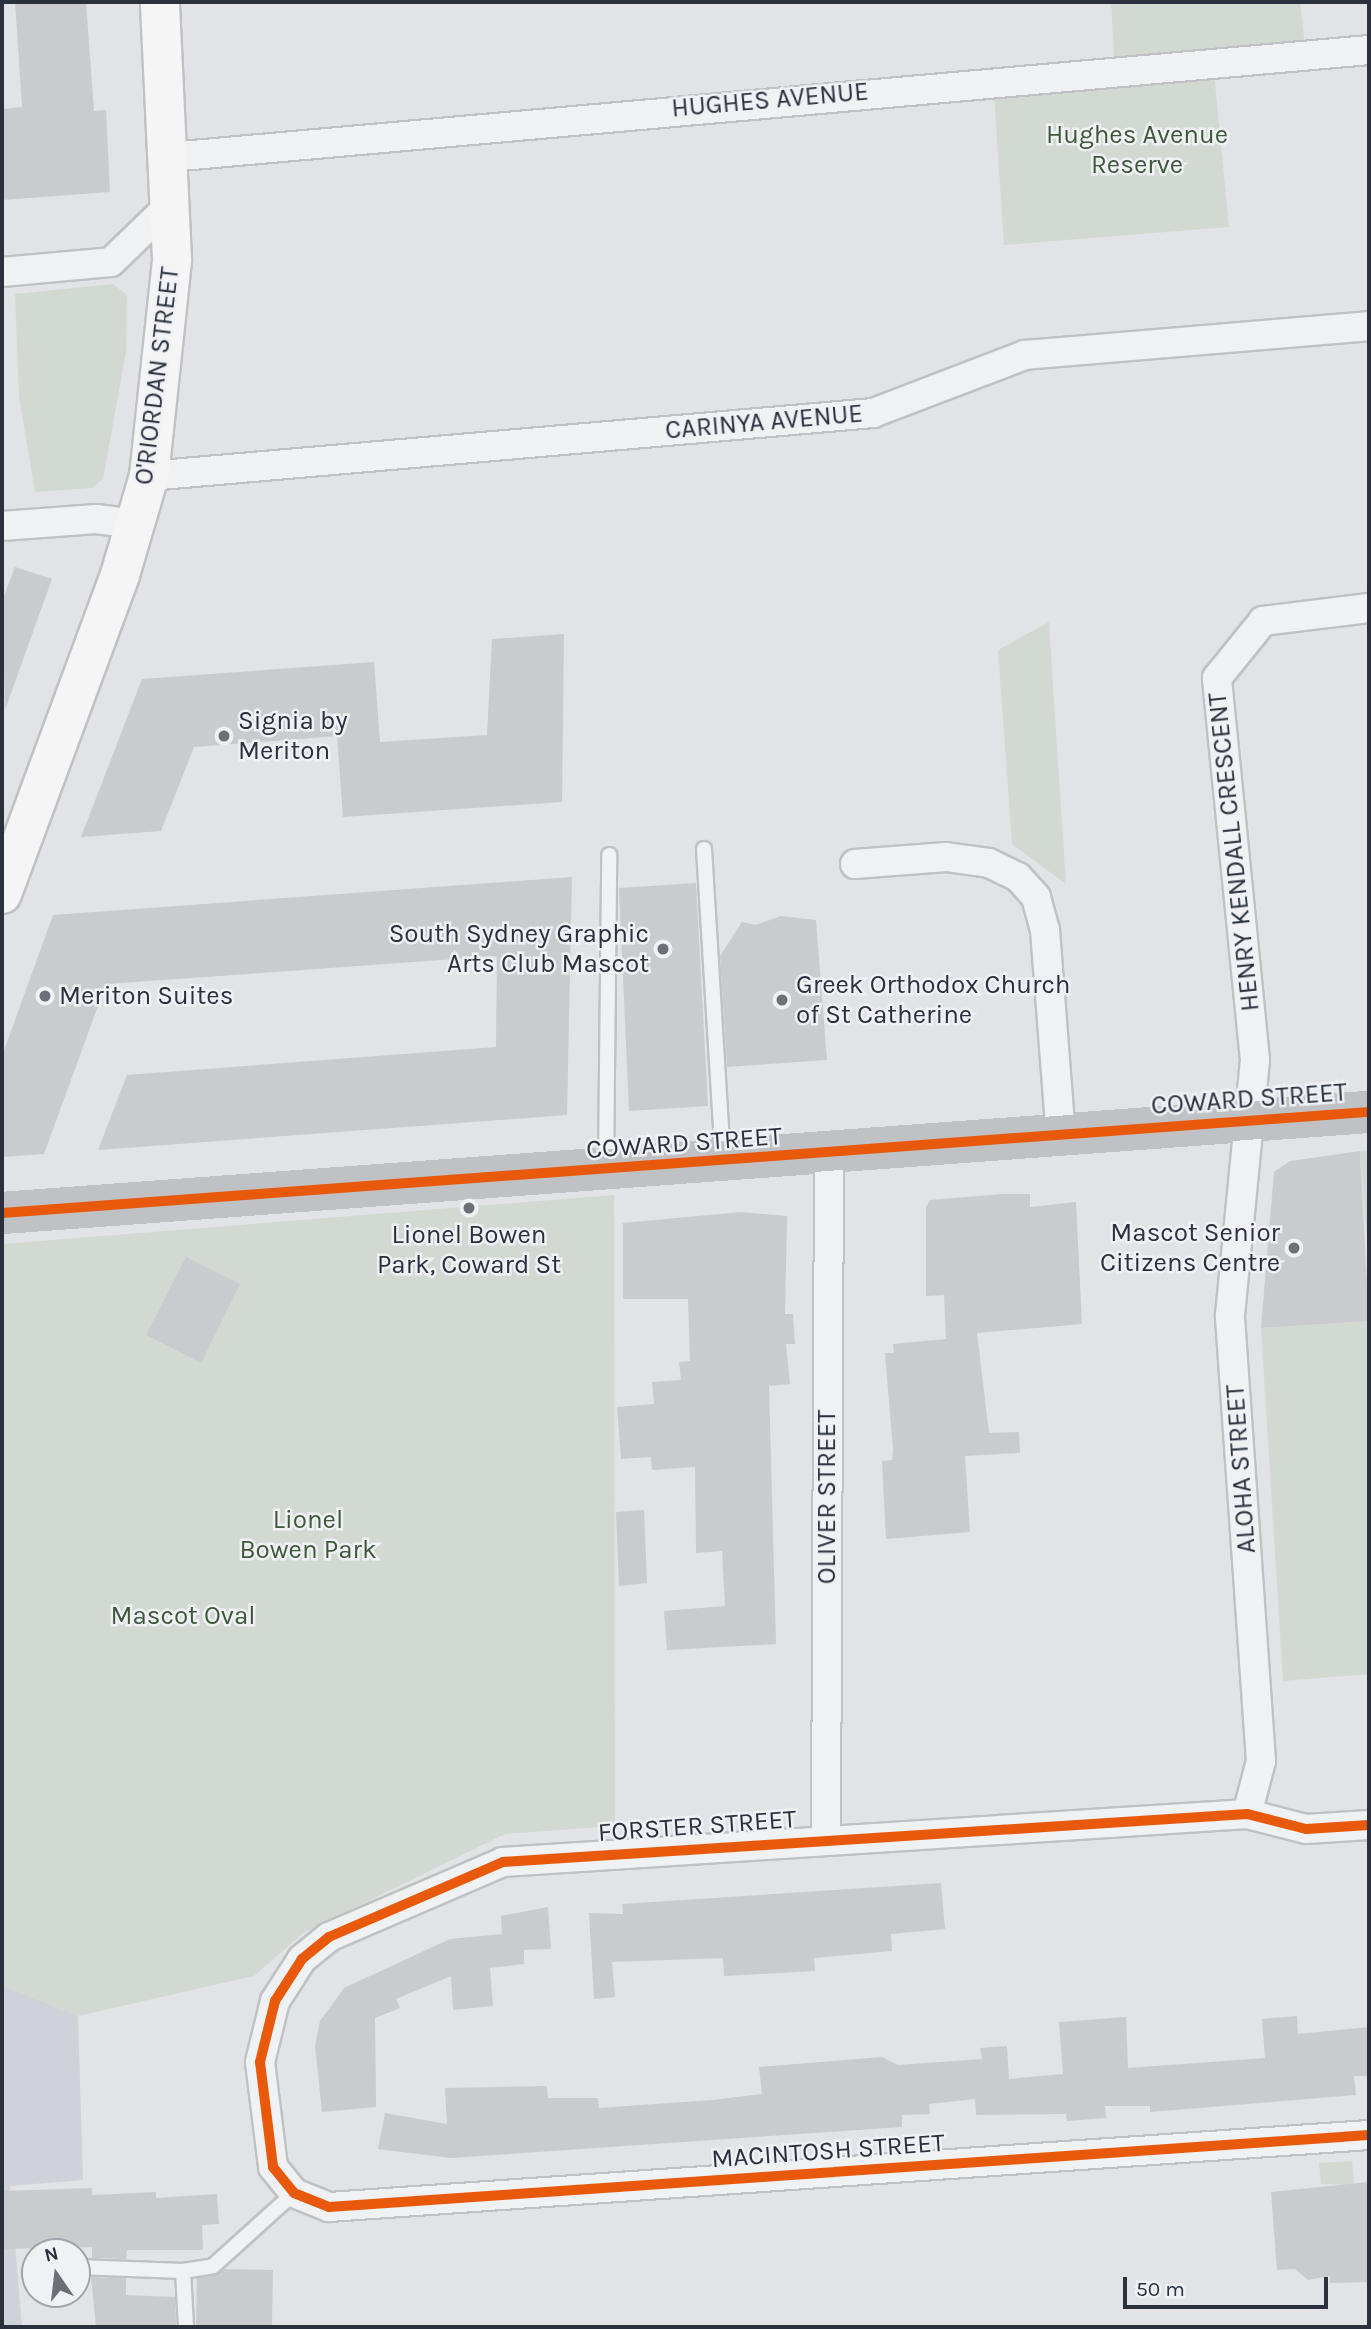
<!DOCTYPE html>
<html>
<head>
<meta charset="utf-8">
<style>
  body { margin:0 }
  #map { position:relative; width:1371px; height:2329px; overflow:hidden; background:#e1e3e6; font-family:Karla,sans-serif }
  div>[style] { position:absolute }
  .built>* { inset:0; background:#d0d2d9 }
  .green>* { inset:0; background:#d2d9d2 }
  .building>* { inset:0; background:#c9cbce }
  .roads { filter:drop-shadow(2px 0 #c0c1c4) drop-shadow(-2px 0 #c0c1c4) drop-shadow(0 2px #c0c1c4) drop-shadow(0 -2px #c0c1c4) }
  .lane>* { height:14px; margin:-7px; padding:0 7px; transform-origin:7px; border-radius:7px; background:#f0f1f3 }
  .street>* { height:28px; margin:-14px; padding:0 14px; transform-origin:14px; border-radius:14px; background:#f0f1f3 }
  .secondary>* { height:38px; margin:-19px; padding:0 19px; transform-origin:19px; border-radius:19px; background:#bfc1c5 }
  .primary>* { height:38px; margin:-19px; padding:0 19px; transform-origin:19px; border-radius:19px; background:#f5f5f6 }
  .cycleway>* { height:10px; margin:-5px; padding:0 5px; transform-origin:5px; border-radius:5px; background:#e8590c }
  .dots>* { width:19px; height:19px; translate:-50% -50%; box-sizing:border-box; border:4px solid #eff1f5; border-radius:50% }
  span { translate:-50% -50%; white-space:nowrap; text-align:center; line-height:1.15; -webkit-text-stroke:5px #eff1f5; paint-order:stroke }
  .street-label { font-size:26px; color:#2a303d }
  .park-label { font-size:26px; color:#3d5838 }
  .poi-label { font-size:26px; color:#2a303d }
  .left { translate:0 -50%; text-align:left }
  .right { translate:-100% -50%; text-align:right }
  .frame { position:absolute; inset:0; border:4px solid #2a303d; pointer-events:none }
  .north { position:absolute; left:21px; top:2238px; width:70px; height:70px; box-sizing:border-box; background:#eff1f5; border:2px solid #a0a4ab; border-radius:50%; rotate:346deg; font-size:19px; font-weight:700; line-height:28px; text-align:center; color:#2a303d }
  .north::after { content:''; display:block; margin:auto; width:24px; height:32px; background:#6a6f78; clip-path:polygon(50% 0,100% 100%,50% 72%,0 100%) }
  .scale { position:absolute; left:1123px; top:2277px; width:205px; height:32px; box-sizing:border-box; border:4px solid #2a303d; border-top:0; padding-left:9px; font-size:21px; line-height:24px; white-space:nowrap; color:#2a303d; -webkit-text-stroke:5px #eff1f5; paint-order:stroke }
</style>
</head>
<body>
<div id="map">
  <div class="built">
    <i style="clip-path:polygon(2px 1985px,78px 2016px,83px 2180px,10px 2186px,22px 2327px,2px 2327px)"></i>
  </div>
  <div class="green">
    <i style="clip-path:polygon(1111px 2px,1300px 2px,1306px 55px,1213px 63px,1229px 227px,1004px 245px,993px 79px,1115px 70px)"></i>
    <i style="clip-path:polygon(113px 284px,127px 295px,126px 352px,103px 479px,92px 488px,35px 492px,19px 397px,15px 294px)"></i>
    <i style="clip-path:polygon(1049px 622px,1056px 733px,1066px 884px,1012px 844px,998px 650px)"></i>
    <i style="clip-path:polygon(1369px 1150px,1369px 1269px,1360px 1151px)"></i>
    <i style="clip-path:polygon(614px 1195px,615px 1826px,505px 1834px,303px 1933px,254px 1976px,78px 2016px,2px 1985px,2px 1244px)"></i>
    <i style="clip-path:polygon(1369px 1321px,1369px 1674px,1283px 1681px,1261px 1328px)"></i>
    <i style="clip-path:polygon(1352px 2161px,1354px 2185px,1321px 2184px,1319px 2163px)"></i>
  </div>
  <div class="building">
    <i style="clip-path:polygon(15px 2px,86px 2px,94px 111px,106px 110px,110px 192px,2px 200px,2px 109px,22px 107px)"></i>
    <i style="clip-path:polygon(15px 567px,52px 579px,5px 710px,2px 601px)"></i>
    <i style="clip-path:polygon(564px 634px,562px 802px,343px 817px,337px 736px,194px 747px,161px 831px,81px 837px,142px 679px,374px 662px,380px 742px,487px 735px,492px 639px)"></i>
    <i style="clip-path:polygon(572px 877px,567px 1115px,98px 1150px,127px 1075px,496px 1047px,497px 956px,234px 975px,106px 984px,44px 1154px,2px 1157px,2px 1056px,53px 915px)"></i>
    <i style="clip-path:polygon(696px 883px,708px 1106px,629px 1111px,619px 888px)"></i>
    <i style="clip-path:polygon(781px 916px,816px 920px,827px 1060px,727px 1067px,720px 956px,742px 922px,756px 925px)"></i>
    <i style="clip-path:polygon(1360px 1151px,1369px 1321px,1261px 1328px,1274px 1172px,1290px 1161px)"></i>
    <i style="clip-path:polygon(1003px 1194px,1030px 1194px,1030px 1207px,1076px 1202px,1082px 1324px,977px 1333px,989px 1433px,1019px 1432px,1020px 1453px,965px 1456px,970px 1532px,886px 1539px,882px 1461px,892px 1460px,893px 1450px,885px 1353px,894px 1353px,893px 1344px,946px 1339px,944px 1295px,926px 1296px,926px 1207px,930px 1200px)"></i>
    <i style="clip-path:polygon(741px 1212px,787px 1216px,785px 1314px,793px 1314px,795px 1344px,786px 1344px,790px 1384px,769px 1386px,776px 1644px,667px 1650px,664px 1611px,725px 1606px,722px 1551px,696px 1553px,695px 1467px,652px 1470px,651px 1457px,621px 1459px,617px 1407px,654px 1404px,652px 1382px,681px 1380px,679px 1362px,690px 1361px,688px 1299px,623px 1299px,623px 1223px)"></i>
    <i style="clip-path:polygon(186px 1257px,240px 1284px,201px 1363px,146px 1335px)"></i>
    <i style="clip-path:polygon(644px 1510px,647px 1583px,619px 1586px,616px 1512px)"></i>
    <i style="clip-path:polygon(941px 1883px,945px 1929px,891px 1934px,892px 1951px,814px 1958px,815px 1971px,724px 1976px,723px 1958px,612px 1962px,615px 1997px,594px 1999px,589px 1913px,623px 1914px,622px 1904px)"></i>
    <i style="clip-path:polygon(548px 1907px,551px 1949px,524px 1950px,524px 1964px,490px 1968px,493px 2006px,453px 2010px,451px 1976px,396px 1999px,400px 2008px,375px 2018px,376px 2107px,322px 2112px,315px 2046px,320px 2021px,344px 1988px,450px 1939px,502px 1934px,501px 1916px)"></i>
    <i style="clip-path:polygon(1297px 2016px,1298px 2034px,1369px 2027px,1369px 2076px,1354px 2076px,1356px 2095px,1150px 2112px,1150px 2106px,1105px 2106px,1106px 2118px,1067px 2121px,1066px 2114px,976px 2115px,975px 2099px,929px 2104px,930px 2114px,902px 2115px,902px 2127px,451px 2158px,378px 2149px,385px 2113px,447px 2124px,445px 2088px,547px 2086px,548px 2098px,598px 2098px,599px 2108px,712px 2100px,762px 2094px,759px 2067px,882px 2057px,898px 2065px,982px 2059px,980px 2048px,1007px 2046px,1009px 2079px,1063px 2074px,1059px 2022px,1126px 2017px,1128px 2068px,1265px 2058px,1262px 2019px)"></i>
    <i style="clip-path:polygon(1369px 2182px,1369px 2282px,1330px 2283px,1330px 2276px,1308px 2280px,1295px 2269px,1277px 2270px,1271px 2192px)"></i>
    <i style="clip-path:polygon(92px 2188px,92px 2195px,156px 2192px,156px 2198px,217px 2194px,219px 2224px,202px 2225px,203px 2250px,127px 2250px,126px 2259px,92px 2258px,92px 2247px,2px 2249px,2px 2191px)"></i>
    <i style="clip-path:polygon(224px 2269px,273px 2270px,272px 2327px,196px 2326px,197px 2278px)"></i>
    <i style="clip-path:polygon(91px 2277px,126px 2278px,126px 2295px,175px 2297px,176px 2325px,96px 2327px)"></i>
  </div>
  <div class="roads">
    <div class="lane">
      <i style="left:704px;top:849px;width:310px;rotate:86.5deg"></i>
      <i style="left:606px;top:1166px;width:311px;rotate:-89.4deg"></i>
      <i style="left:77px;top:2267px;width:106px;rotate:2.2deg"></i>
      <i style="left:183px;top:2271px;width:56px;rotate:86.9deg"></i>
      <i style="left:183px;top:2271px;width:30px;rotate:-9deg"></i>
      <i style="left:213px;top:2266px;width:109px;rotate:-42deg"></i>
    </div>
    <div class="street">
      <i style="left:170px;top:157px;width:1204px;rotate:-5.1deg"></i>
      <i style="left:2px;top:272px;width:109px;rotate:-5.2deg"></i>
      <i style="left:111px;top:262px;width:83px;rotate:-44deg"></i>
      <i style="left:149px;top:476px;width:727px;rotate:-4.97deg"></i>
      <i style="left:873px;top:413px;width:163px;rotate:-20.9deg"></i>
      <i style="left:1025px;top:355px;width:345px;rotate:-4.8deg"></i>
      <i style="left:2px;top:526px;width:94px;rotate:-4.3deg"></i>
      <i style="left:96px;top:519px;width:40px;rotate:7.1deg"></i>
      <i style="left:855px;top:864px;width:91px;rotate:-4.4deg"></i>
      <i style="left:946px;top:857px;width:43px;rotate:7.9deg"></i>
      <i style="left:989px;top:863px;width:32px;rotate:26deg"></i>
      <i style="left:1018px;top:877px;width:27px;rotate:48deg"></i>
      <i style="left:1036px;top:897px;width:34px;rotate:75deg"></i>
      <i style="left:1045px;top:930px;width:207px;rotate:85.6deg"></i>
      <i style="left:1247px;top:1814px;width:55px;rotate:-75.2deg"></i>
      <i style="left:1261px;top:1761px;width:447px;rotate:-94deg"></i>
      <i style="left:1230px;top:1315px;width:256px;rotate:-84.4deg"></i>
      <i style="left:1255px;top:1060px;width:384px;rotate:-95.7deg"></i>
      <i style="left:1217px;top:678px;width:73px;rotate:-51.1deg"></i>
      <i style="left:1263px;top:621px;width:107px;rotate:-7deg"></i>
      <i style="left:1369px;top:1825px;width:63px;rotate:176.4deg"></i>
      <i style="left:1306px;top:1829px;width:61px;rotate:-165.7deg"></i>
      <i style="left:1247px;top:1814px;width:746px;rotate:176.31deg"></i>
      <i style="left:503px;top:1862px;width:189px;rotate:156.7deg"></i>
      <i style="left:329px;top:1937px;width:35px;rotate:141deg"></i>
      <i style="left:302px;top:1959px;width:50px;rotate:122.7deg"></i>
      <i style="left:275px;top:2001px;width:63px;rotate:103.8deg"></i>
      <i style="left:260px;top:2062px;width:106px;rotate:82.9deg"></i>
      <i style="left:273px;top:2167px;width:33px;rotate:51deg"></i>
      <i style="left:294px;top:2193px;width:38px;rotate:22deg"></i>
      <i style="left:329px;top:2207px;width:1042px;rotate:-3.96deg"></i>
      <i style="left:826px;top:1840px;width:685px;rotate:-89.75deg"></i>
    </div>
    <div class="secondary">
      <i style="left:2px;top:1213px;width:1371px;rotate:-4.23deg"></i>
    </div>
    <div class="primary">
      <i style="left:2px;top:894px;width:340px;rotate:-69.7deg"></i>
      <i style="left:120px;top:575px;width:103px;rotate:-73.7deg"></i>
      <i style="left:149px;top:476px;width:218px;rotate:-83.9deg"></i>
      <i style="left:172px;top:259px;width:257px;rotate:-92.7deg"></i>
    </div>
  </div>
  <div class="cycleway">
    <i style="left:2px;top:1213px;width:1371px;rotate:-4.23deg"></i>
    <i style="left:1369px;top:1825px;width:63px;rotate:176.4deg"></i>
    <i style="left:1306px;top:1829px;width:61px;rotate:-165.7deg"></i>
    <i style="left:1247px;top:1814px;width:746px;rotate:176.31deg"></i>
    <i style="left:503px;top:1862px;width:189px;rotate:156.7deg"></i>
    <i style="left:329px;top:1937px;width:35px;rotate:141deg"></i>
    <i style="left:302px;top:1959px;width:50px;rotate:122.7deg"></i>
    <i style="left:275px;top:2001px;width:63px;rotate:103.8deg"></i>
    <i style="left:260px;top:2062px;width:106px;rotate:82.9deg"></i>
    <i style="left:273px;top:2167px;width:33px;rotate:51deg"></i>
    <i style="left:294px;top:2193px;width:38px;rotate:22deg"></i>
    <i style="left:329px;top:2207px;width:1042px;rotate:-3.96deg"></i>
  </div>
  <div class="dots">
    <i style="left:224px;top:736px;background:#6a6f78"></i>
    <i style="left:663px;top:949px;background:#6a6f78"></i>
    <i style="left:45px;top:996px;background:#6a6f78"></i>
    <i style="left:782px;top:1000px;background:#6a6f78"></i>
    <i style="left:469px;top:1208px;background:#6a6f78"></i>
    <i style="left:1294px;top:1248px;background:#6a6f78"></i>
  </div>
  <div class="street-label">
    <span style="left:770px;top:100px;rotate:-5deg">HUGHES AVENUE</span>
    <span style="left:157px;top:376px;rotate:-83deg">O'RIORDAN STREET</span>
    <span style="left:764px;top:422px;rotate:-5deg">CARINYA AVENUE</span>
    <span style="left:1234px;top:852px;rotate:-96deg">HENRY KENDALL CRESCENT</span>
    <span style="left:1249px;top:1099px;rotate:-4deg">COWARD STREET</span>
    <span style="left:684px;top:1143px;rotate:-4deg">COWARD STREET</span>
    <span style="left:1241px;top:1469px;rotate:-94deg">ALOHA STREET</span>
    <span style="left:827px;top:1497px;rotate:-90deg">OLIVER STREET</span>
    <span style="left:697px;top:1826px;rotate:-4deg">FORSTER STREET</span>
    <span style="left:828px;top:2151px;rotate:-4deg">MACINTOSH STREET</span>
  </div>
  <div class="park-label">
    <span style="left:1137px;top:150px">Hughes Avenue<br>Reserve</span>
    <span style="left:308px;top:1535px">Lionel<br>Bowen Park</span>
    <span style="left:183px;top:1616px">Mascot Oval</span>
  </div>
  <div class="poi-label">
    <span class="left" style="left:238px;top:736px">Signia by<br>Meriton</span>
    <span class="right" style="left:649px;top:949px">South Sydney Graphic<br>Arts Club Mascot</span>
    <span class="left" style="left:796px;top:1000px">Greek Orthodox Church<br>of St Catherine</span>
    <span class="left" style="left:59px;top:996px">Meriton Suites</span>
    <span class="right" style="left:1280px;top:1248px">Mascot Senior<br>Citizens Centre</span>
    <span style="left:469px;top:1250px">Lionel Bowen<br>Park, Coward St</span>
  </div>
  <div class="frame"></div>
  <div class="north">N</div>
  <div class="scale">50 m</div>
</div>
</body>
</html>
